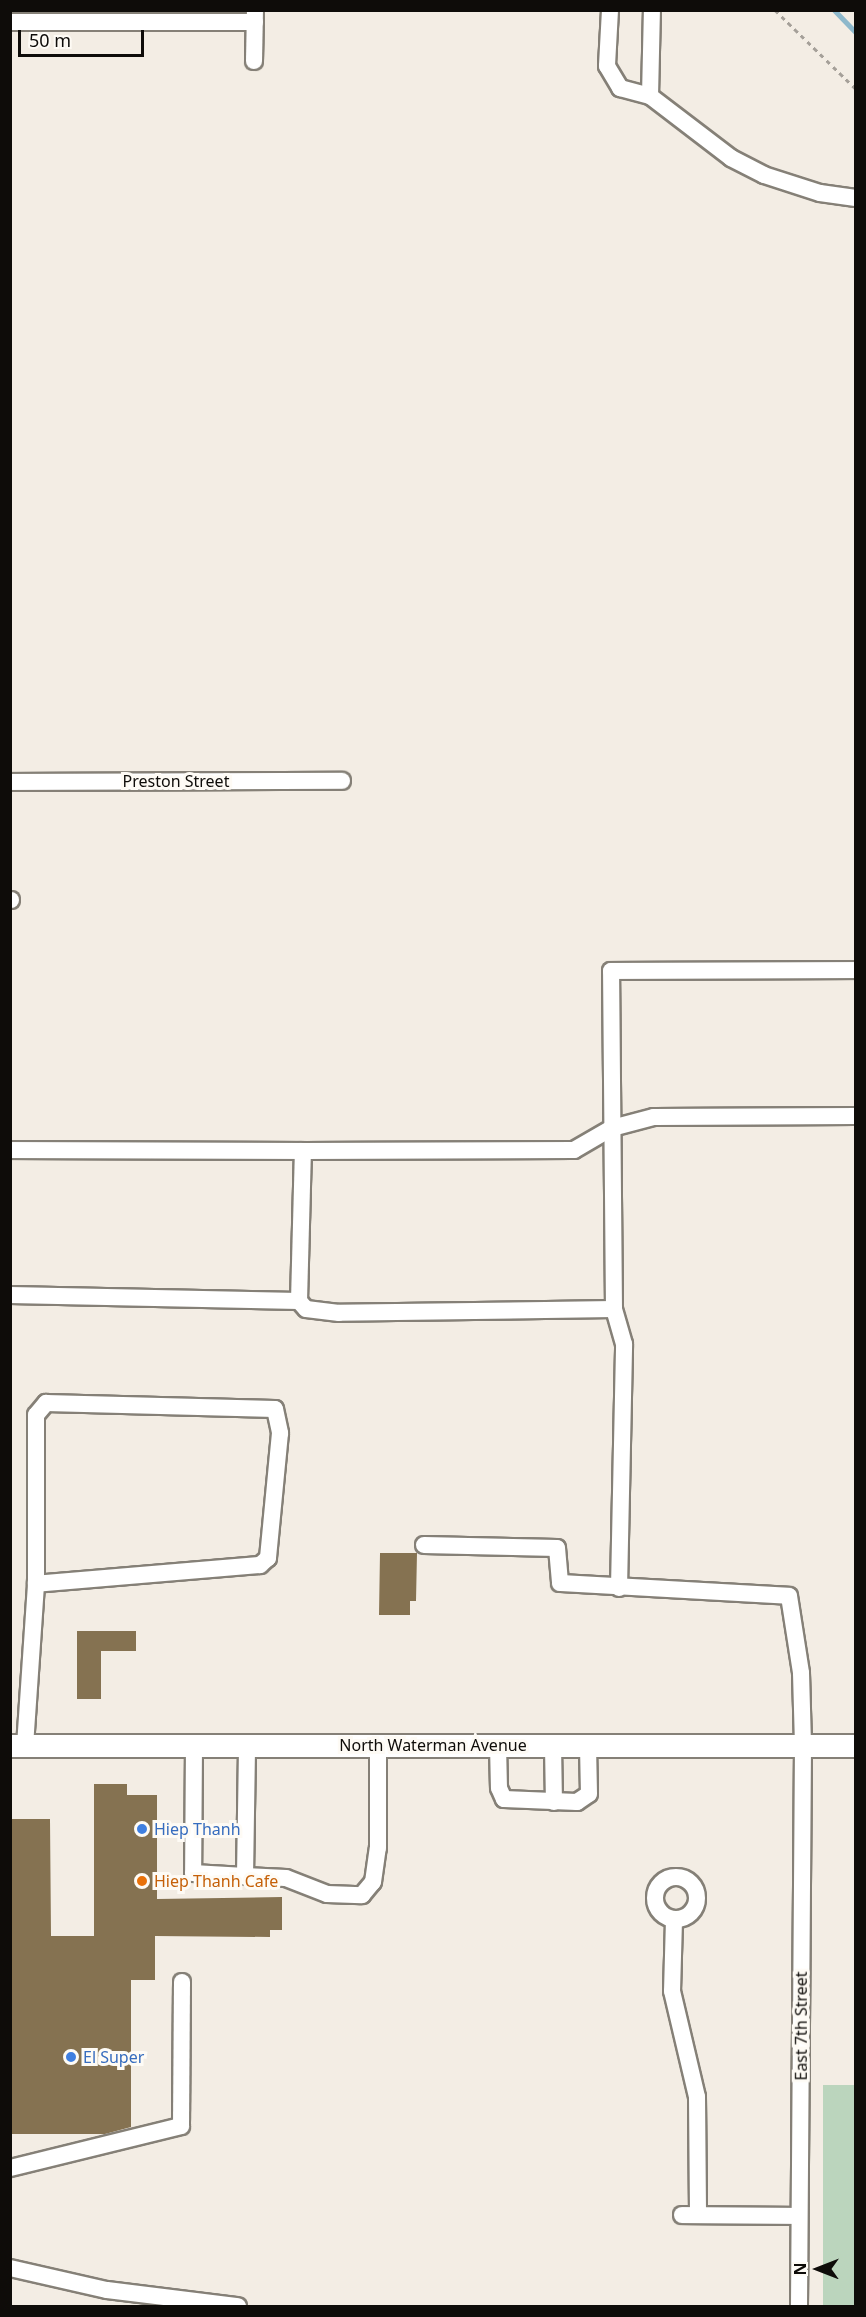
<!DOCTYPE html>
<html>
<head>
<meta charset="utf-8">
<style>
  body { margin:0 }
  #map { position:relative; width:866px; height:2317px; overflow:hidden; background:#f3ede4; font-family:"Noto Sans",sans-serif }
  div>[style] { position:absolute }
  .green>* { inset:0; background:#bbd5bd }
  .stream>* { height:5px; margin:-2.5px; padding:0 2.5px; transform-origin:2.5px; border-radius:2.5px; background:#8db8cb }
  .building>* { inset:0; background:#857251 }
  .path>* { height:3px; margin-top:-1.5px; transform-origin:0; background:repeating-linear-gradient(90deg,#a5a099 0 4.5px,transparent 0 9px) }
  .roads { filter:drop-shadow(2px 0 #858077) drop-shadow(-2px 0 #858077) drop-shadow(0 2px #858077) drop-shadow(0 -2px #858077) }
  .minor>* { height:16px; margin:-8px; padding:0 8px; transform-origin:8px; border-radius:8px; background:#fff }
  .minor>.ring { margin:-8px; padding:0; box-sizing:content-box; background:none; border:16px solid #fff; border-radius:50% }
  .major>* { height:22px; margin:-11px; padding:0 11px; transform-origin:11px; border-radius:11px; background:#fff }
  .dots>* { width:16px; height:16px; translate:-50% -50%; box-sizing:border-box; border:3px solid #fefbf5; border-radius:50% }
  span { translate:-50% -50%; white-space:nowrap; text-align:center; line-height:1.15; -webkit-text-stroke:6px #fefbf5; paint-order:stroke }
  .street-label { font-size:16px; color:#0e0c09 }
  .shop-label { font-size:16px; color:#366cbe }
  .left { translate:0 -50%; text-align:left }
  .food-label { font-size:16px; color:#c56008 }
  .frame { position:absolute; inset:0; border:12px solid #0e0c09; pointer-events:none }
  .north { position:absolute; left:788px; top:2239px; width:60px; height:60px; -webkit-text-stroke:4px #fefbf5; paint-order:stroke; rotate:270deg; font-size:16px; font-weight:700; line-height:24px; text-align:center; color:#0e0c09 }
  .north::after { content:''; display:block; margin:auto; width:21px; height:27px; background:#0e0c09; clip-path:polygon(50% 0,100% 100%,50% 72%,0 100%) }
  .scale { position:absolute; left:18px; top:30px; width:126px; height:27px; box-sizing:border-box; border:3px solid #0e0c09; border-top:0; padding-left:8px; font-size:18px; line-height:21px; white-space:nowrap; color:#0e0c09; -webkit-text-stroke:4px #fefbf5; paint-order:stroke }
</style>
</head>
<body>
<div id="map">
  <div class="green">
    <i style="clip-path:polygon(823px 2085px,855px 2085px,855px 2306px,823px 2306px)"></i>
  </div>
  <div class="stream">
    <i style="left:834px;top:10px;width:32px;rotate:46deg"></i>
  </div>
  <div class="building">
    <i style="clip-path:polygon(380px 1553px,417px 1553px,416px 1601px,410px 1601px,410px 1615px,379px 1615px)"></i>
    <i style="clip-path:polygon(77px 1631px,136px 1631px,136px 1651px,101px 1651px,101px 1699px,77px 1699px)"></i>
    <i style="clip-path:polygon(94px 1784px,127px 1784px,127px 1795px,157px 1795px,157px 1899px,282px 1897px,282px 1930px,270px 1930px,270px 1937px,155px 1936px,155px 1980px,131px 1980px,131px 2127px,105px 2134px,10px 2134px,10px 1819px,50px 1819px,51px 1936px,94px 1936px)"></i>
  </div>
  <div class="path">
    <i style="left:775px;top:10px;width:113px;rotate:44.3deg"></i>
  </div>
  <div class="roads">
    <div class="minor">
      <i style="left:610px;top:10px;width:56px;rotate:93.1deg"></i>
      <i style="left:607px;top:66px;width:26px;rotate:59deg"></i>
      <i style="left:620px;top:88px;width:31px;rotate:15deg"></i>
      <i style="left:650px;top:96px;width:102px;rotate:37.4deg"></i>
      <i style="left:731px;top:158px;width:37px;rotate:27deg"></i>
      <i style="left:764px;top:175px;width:59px;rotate:17.8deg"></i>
      <i style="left:820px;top:193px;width:36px;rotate:8deg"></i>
      <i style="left:10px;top:22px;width:245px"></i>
      <i style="left:254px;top:61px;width:50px;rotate:-88.9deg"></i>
      <i style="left:650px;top:96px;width:86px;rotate:-88.7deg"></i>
      <i style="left:10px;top:782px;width:332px;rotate:-0.2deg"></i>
      <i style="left:10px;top:900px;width:1px"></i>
      <i style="left:10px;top:1150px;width:293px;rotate:0.2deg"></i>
      <i style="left:10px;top:1295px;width:289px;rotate:1.2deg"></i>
      <i style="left:614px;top:1309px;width:275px;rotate:179.2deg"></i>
      <i style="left:339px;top:1313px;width:33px;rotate:-173deg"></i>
      <i style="left:306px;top:1309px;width:11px;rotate:-131deg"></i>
      <i style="left:299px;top:1301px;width:150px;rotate:-88.5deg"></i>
      <i style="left:303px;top:1151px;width:271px;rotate:-0.2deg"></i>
      <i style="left:574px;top:1150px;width:44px;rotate:-30.1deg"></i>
      <i style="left:612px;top:1128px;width:43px;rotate:-14.7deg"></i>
      <i style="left:654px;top:1117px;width:202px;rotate:-0.3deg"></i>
      <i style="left:424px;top:1545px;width:133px;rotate:1.3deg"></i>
      <i style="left:557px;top:1548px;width:35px;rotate:85deg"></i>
      <i style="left:560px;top:1583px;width:229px;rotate:3.2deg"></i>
      <i style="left:789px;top:1596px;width:78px;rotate:81.1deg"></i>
      <i style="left:801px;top:1673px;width:73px;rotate:88.4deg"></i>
      <i style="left:803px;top:1746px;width:560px;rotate:90.41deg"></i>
      <i style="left:619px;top:1588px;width:244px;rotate:-88.8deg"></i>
      <i style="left:624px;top:1344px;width:36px;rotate:-106deg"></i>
      <i style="left:614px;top:1309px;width:338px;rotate:-90.5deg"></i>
      <i style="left:611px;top:971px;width:245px;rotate:-0.2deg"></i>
      <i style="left:194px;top:1745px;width:128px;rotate:90.4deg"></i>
      <i style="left:193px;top:1873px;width:52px;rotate:3.3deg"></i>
      <i style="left:245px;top:1876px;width:131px;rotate:-89.1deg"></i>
      <i style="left:498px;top:1745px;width:43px;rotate:88.7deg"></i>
      <i style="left:499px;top:1788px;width:12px;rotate:66deg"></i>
      <i style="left:504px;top:1799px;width:73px;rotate:2.4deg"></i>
      <i style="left:577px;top:1802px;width:14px;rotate:-34deg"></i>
      <i style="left:589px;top:1794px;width:48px;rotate:-91.2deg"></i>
      <i style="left:25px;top:1746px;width:162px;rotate:-86.1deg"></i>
      <i style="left:36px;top:1584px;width:169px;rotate:-90deg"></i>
      <i style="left:36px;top:1415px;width:16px;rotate:-50deg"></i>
      <i style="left:46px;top:1403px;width:229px;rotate:1.5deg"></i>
      <i style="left:275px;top:1409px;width:25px;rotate:78deg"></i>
      <i style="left:280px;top:1433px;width:126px;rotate:95.5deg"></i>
      <i style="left:268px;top:1558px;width:11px;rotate:139deg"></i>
      <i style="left:260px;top:1565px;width:225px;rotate:175.2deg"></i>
      <i style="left:553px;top:1746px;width:56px;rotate:89deg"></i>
      <i style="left:245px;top:1876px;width:41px;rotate:2.8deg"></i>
      <i style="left:286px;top:1878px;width:44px;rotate:21.3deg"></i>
      <i style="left:327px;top:1894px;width:35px;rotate:2deg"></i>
      <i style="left:362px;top:1895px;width:17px;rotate:-50deg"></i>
      <i style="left:373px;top:1882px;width:34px;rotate:-82deg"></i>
      <i style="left:378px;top:1848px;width:103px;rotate:-90deg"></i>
      <i class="ring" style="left:655px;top:1877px;width:26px;height:26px"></i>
      <i style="left:674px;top:1920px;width:71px;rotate:91.6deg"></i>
      <i style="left:672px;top:1991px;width:109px;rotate:76.7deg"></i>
      <i style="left:697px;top:2097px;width:118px;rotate:89.5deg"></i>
      <i style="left:10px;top:2168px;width:176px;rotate:-13.8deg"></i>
      <i style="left:181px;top:2126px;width:144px;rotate:-89.6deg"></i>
      <i style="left:682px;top:2215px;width:117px;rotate:0.5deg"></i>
      <i style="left:10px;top:2268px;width:99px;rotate:12.8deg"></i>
      <i style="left:107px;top:2290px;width:132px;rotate:7deg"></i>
    </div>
    <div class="major">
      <i style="left:10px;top:1746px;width:846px"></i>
    </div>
  </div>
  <div class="dots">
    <i style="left:142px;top:1829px;background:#3f7fe0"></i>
    <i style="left:142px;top:1881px;background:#e8710a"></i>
    <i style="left:71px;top:2057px;background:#3f7fe0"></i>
  </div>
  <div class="street-label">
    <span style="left:176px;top:781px">Preston Street</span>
    <span style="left:433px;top:1745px">North Waterman Avenue</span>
    <span style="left:801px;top:2026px;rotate:-90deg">East 7th Street</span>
  </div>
  <div class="shop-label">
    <span class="left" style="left:154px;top:1829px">Hiep Thanh</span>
    <span class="left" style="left:83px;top:2057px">El Super</span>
  </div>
  <div class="food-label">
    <span class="left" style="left:154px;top:1881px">Hiep Thanh Cafe</span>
  </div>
  <div class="frame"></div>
  <div class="north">N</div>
  <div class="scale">50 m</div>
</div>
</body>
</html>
